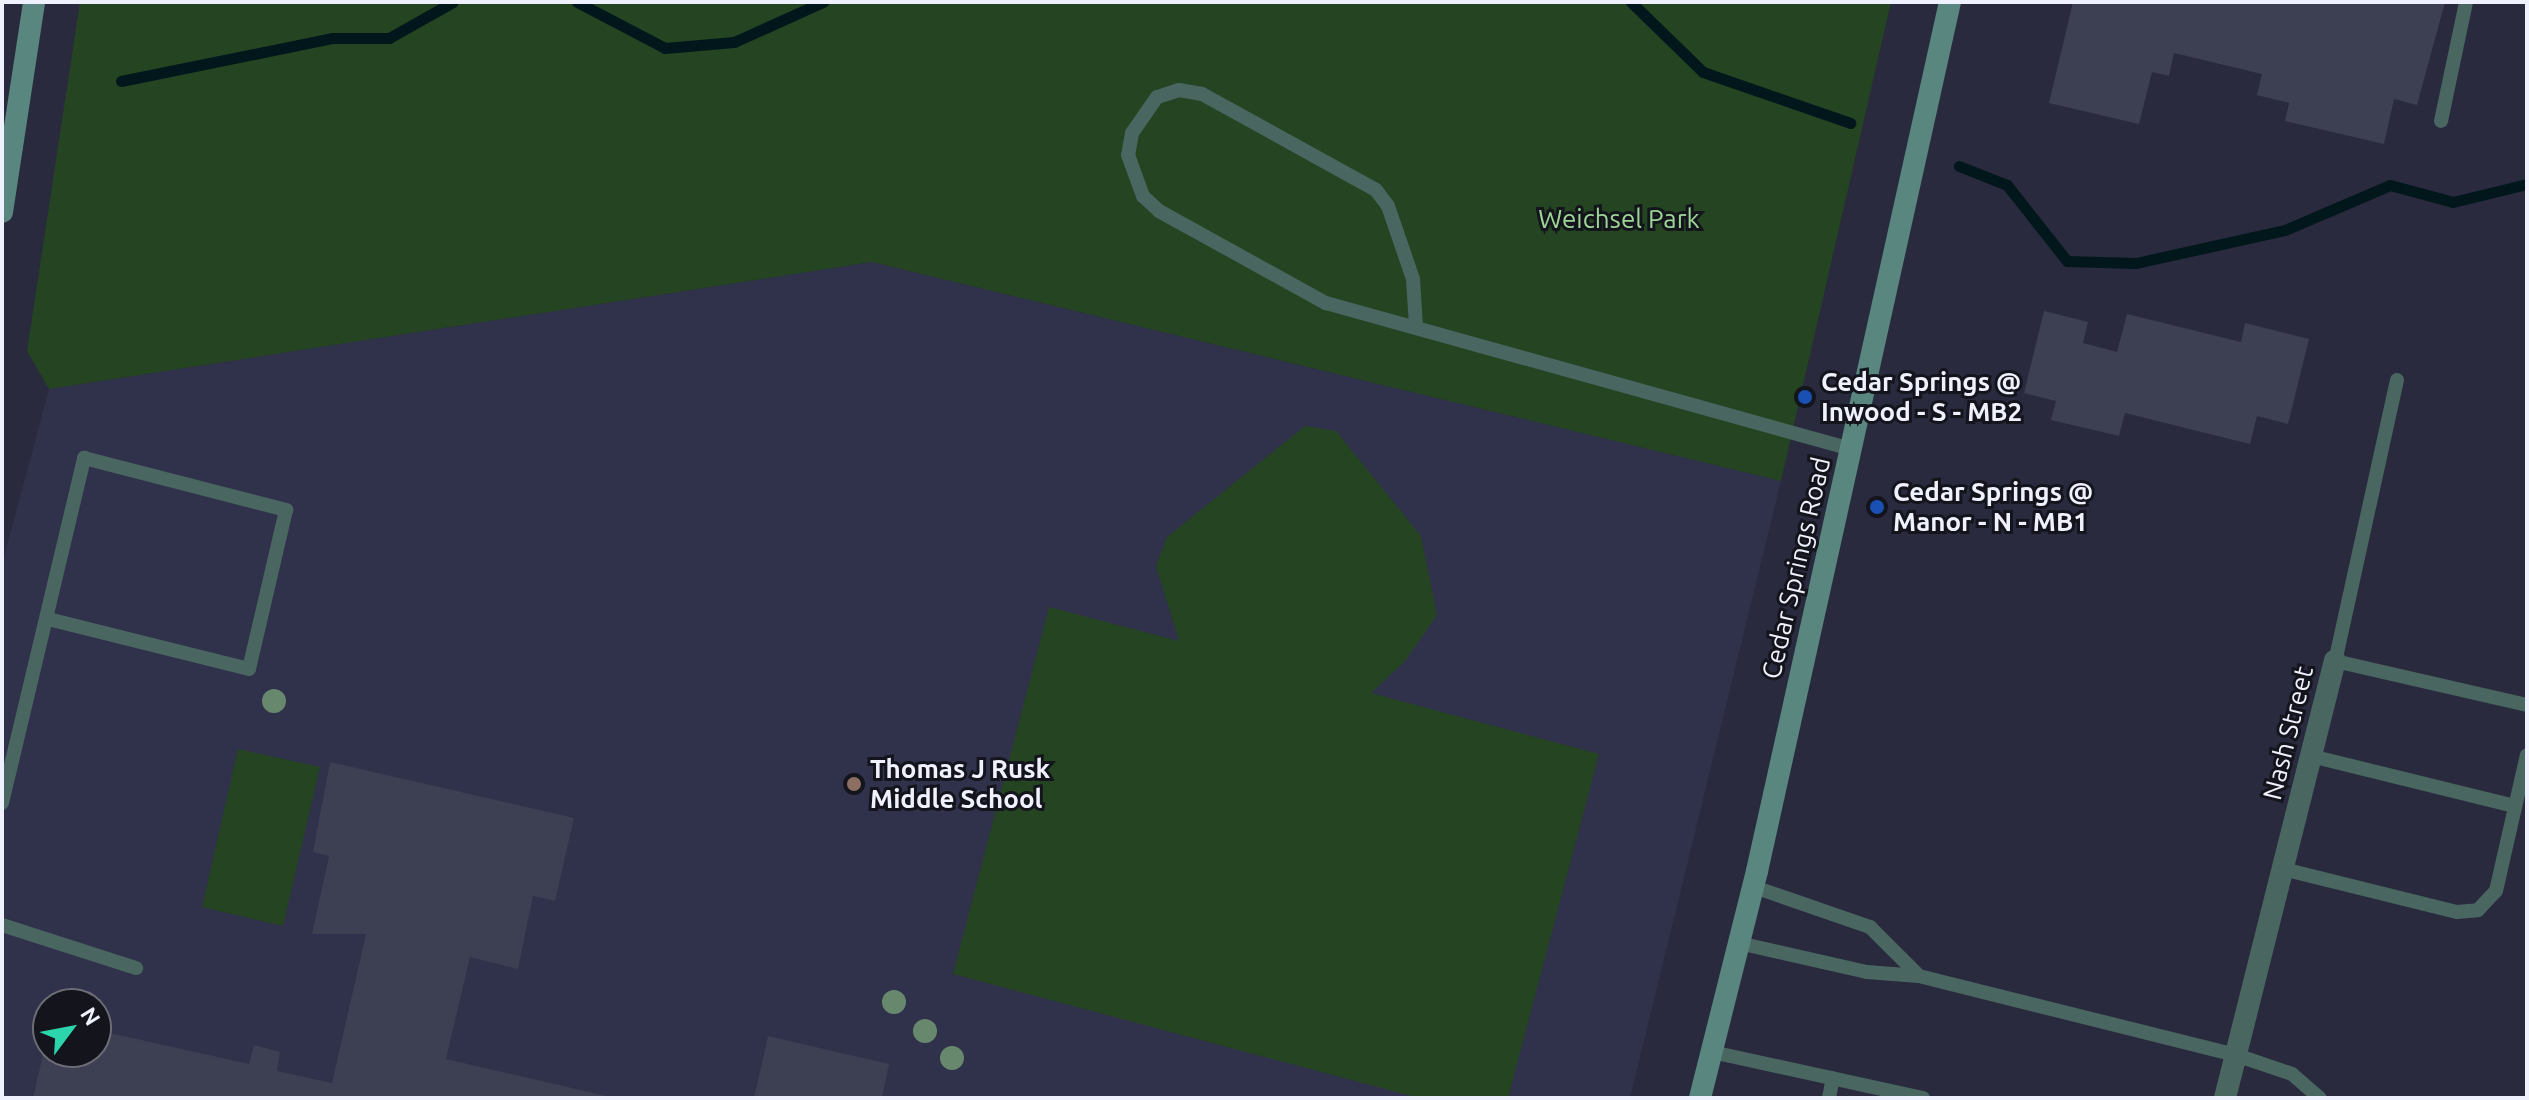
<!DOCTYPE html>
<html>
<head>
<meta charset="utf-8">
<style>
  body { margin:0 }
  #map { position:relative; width:2529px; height:1100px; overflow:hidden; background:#292a3d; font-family:Ubuntu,sans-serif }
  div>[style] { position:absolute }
  .built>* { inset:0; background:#30314b }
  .green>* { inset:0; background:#244422 }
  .stream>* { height:11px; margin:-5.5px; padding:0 5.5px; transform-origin:5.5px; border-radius:5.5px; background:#02171b }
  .building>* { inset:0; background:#3d3f53 }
  .service>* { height:14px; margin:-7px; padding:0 7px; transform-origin:7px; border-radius:7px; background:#4a6661 }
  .minor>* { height:22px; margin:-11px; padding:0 11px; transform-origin:11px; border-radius:11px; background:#4a6661 }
  .secondary>* { height:22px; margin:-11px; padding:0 11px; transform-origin:11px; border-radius:11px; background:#59867e }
  .trees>* { width:24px; height:24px; margin:-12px; border-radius:50%; background:#68886e }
  .dots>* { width:22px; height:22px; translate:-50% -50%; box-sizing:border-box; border:4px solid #13141c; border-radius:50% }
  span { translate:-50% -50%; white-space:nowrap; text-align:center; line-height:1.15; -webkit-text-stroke:6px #13141c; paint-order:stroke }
  .park-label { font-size:26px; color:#9cd596 }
  .poi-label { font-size:26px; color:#f0f1fe; font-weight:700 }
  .left { translate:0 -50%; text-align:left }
  .street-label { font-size:26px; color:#f0f1fe }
  .frame { position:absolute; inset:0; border:4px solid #f0f1fe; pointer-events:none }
  .north { position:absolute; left:32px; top:988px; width:80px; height:80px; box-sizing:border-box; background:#13141c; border:2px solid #6b6c76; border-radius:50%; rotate:58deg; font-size:22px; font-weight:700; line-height:32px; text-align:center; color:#f0f1fe }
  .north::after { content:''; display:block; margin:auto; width:28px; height:36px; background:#2cd5ab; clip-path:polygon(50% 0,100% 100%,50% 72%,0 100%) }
</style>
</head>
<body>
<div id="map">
  <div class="built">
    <i style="clip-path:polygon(evenodd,872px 262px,1781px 481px,1630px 1098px,2px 1098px,2px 564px,49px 389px,872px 262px,48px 1004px,96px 1004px,96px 1052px,48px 1052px,48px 1004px)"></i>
  </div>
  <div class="green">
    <i style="clip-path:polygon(80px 2px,1891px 2px,1781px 481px,872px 262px,49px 389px,27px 351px)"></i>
    <i style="clip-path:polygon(1305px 426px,1336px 431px,1421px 536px,1437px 615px,1405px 661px,1371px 693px,1599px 754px,1508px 1098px,1419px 1098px,953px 974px,1049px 607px,1179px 641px,1156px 566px,1167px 537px)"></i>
    <i style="clip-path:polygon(238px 749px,320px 767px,283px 926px,202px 907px)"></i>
  </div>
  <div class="stream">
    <i style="left:577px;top:2px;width:99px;rotate:27.6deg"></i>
    <i style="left:665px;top:48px;width:69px;rotate:-5deg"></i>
    <i style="left:734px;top:42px;width:98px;rotate:-24.2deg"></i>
    <i style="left:1631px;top:2px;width:100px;rotate:44.2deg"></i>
    <i style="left:1703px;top:72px;width:156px;rotate:19.1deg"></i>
    <i style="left:121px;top:81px;width:215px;rotate:-11.5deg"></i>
    <i style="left:332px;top:38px;width:57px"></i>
    <i style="left:389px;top:38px;width:73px;rotate:-29.4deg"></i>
    <i style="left:1959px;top:166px;width:52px;rotate:21.6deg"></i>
    <i style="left:2007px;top:185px;width:97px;rotate:51.7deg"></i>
    <i style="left:2067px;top:261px;width:69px;rotate:1.7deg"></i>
    <i style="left:2136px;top:263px;width:153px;rotate:-12.5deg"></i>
    <i style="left:2285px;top:230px;width:114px;rotate:-23.2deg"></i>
    <i style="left:2390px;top:185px;width:65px;rotate:15.1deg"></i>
    <i style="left:2453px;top:202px;width:76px;rotate:-13.7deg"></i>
  </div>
  <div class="building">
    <i style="clip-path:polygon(2073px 2px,2445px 2px,2417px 105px,2394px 99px,2384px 144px,2285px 121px,2289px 103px,2257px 95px,2262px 74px,2174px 53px,2169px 76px,2152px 72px,2139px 124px,2049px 103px)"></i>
    <i style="clip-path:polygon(2044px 311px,2088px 322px,2083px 343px,2117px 352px,2127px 314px,2241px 342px,2245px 323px,2309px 339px,2288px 424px,2257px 416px,2250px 444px,2125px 413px,2119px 436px,2051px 420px,2056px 401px,2024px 393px)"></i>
    <i style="clip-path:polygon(330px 762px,574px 818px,555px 901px,533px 896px,518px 969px,470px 957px,446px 1059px,615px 1098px,33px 1098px,47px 1037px,48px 1052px,96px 1052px,96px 1030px,249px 1064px,254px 1045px,280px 1052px,277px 1071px,332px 1083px,366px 934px,312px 934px,329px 856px,313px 852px)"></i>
    <i style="clip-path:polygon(768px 1036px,889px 1064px,882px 1098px,754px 1098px)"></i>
  </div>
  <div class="service">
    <i style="left:2441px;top:121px;width:122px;rotate:-78.1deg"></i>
    <i style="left:1416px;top:326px;width:47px;rotate:-93.7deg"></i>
    <i style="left:1413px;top:279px;width:77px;rotate:-108.9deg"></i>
    <i style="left:1388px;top:206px;width:20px;rotate:-127deg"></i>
    <i style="left:1376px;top:190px;width:199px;rotate:-151.1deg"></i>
    <i style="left:1202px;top:94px;width:23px;rotate:-170deg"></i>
    <i style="left:1179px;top:90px;width:23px;rotate:162deg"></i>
    <i style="left:1157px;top:97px;width:44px;rotate:124.8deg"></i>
    <i style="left:1132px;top:133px;width:22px;rotate:100deg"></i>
    <i style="left:1128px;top:155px;width:44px;rotate:69.9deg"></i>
    <i style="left:1143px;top:196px;width:22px;rotate:43deg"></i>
    <i style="left:1159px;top:211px;width:191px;rotate:28.9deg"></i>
    <i style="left:1326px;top:303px;width:545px;rotate:15.54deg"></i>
    <i style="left:2397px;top:380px;width:288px;rotate:102.4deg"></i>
    <i style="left:2335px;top:661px;width:197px;rotate:12.9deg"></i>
    <i style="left:2311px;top:756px;width:210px;rotate:13.8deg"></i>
    <i style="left:2px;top:803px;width:355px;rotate:-76.6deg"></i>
    <i style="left:84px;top:458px;width:209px;rotate:14.4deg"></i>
    <i style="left:286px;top:510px;width:163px;rotate:103.1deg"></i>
    <i style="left:249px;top:669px;width:207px;rotate:-166deg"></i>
    <i style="left:2283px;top:869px;width:179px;rotate:13.9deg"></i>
    <i style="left:2457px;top:912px;width:21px;rotate:-5deg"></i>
    <i style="left:2478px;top:910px;width:26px;rotate:-47deg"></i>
    <i style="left:2496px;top:891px;width:139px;rotate:-77.2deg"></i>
    <i style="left:1754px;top:887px;width:123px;rotate:19deg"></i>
    <i style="left:1870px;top:927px;width:69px;rotate:45deg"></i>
    <i style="left:1919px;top:976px;width:327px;rotate:14deg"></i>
    <i style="left:2236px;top:1055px;width:59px;rotate:18.7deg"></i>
    <i style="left:2292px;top:1074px;width:37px;rotate:41deg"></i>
    <i style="left:2px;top:925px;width:141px;rotate:17.8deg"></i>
    <i style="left:1739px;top:943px;width:131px;rotate:12.8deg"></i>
    <i style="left:1867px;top:972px;width:52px;rotate:4.4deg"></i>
    <i style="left:1712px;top:1052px;width:216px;rotate:12.3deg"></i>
    <i style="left:1829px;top:1098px;width:20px;rotate:-79deg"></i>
  </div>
  <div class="minor">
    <i style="left:2225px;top:1098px;width:451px;rotate:-75.9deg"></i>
  </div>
  <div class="secondary">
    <i style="left:2px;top:212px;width:212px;rotate:-81.3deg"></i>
    <i style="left:1700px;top:1098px;width:234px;rotate:-75.9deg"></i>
    <i style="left:1757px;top:871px;width:890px;rotate:-77.48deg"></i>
  </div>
  <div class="trees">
    <i style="left:274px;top:701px"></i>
    <i style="left:894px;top:1002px"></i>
    <i style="left:925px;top:1031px"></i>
    <i style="left:952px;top:1058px"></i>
  </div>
  <div class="dots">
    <i style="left:1805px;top:397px;background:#1a4fb4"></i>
    <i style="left:1877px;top:507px;background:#1a4fb4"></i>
    <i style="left:854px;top:784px;background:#8d6e63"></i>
  </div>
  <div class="park-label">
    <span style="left:1619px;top:219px">Weichsel Park</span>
  </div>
  <div class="poi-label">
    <span class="left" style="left:1821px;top:397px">Cedar Springs @<br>Inwood - S - MB2</span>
    <span class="left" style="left:1893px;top:507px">Cedar Springs @<br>Manor - N - MB1</span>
    <span class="left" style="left:870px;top:784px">Thomas J Rusk<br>Middle School</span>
  </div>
  <div class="street-label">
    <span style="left:1796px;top:568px;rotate:-77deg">Cedar Springs Road</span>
    <span style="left:2288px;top:733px;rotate:-76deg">Nash Street</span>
  </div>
  <div class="frame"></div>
  <div class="north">N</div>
</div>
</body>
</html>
